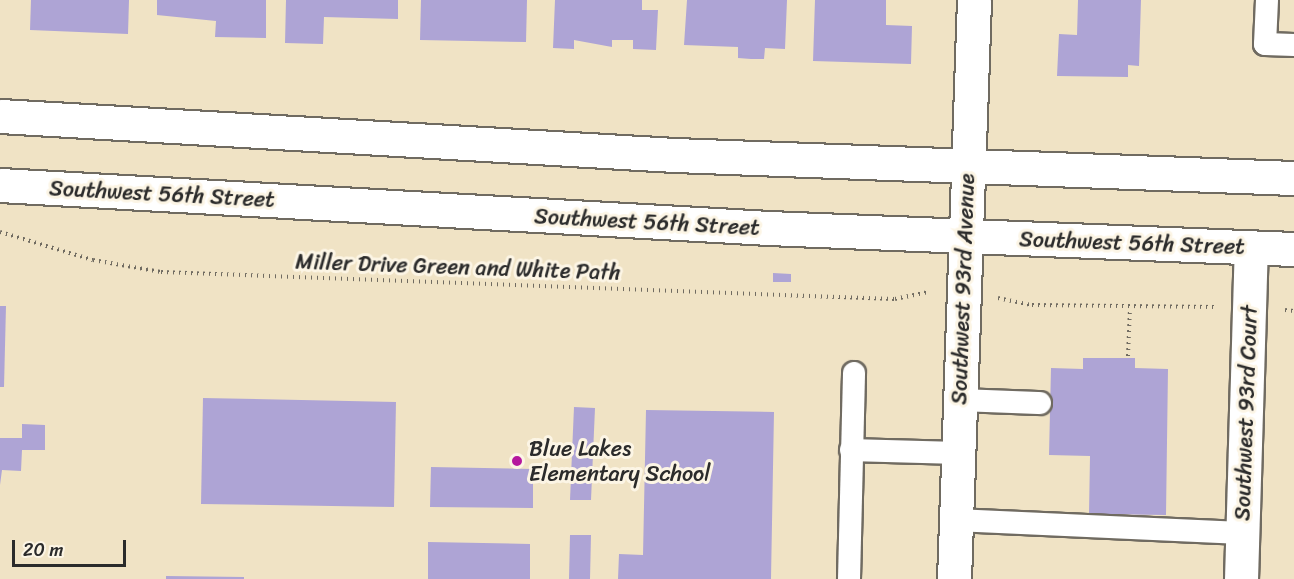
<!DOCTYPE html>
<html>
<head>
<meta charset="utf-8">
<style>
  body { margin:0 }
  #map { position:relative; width:1294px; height:579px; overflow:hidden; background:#f0e3c5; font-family:Sriracha,sans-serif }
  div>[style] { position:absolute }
  .building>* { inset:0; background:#aea4d5 }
  .path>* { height:4px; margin-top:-2px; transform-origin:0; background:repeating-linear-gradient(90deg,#706b61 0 1.5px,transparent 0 6px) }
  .roads { filter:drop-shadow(2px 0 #706b61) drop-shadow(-2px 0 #706b61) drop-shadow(0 2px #706b61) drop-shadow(0 -2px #706b61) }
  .lane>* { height:22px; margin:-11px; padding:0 11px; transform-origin:11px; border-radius:11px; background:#fff }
  .street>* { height:33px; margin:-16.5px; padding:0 16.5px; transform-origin:16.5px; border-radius:16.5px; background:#fff }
  .secondary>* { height:33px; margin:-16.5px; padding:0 16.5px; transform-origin:16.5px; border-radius:16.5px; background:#fff }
  .dots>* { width:16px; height:16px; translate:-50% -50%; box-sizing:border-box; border:3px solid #fcf5e5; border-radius:50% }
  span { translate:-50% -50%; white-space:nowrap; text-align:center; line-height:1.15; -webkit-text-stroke:6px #fcf5e5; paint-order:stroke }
  .street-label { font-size:22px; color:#2b2b2b }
  .poi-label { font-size:22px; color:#2b2b2b }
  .left { translate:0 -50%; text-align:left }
  .scale { position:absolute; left:12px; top:540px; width:114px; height:27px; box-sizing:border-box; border:3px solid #2b2b2b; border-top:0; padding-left:8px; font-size:18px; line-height:21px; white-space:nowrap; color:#2b2b2b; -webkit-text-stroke:4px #fcf5e5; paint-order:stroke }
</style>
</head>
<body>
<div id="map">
  <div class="building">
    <i style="clip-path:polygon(31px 0,129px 0,128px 34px,30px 30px)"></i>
    <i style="clip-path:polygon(157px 0,266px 0,266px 38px,215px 37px,216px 21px,157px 15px)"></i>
    <i style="clip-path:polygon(286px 0,398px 0,398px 19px,324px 17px,323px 44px,285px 43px)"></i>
    <i style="clip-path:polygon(421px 0,527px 0,526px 42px,420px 40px)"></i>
    <i style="clip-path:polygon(555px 0,642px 0,642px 10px,658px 10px,656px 50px,633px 49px,633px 40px,612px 40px,612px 47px,574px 40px,574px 49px,553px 48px)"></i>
    <i style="clip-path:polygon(687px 0,787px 0,785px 49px,765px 48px,764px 59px,751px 59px,738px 58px,738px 47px,684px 45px)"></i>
    <i style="clip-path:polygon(815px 0,886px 0,886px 25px,912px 26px,911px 64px,813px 61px)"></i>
    <i style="clip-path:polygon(1078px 0,1141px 0,1139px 66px,1128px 65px,1128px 77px,1057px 76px,1059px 34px,1077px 35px)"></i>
    <i style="clip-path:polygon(773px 273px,791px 274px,791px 282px,773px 282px)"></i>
    <i style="clip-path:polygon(0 306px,6px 306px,4px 387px,0 387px)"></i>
    <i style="clip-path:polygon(1083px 358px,1135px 358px,1135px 368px,1168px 369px,1166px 515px,1089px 514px,1090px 456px,1049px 455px,1051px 368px,1083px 369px)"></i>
    <i style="clip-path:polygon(203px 398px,396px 402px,394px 507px,201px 504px)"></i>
    <i style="clip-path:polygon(574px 407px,595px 408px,591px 500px,570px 500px)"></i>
    <i style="clip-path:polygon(646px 410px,774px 412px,771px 579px,618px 579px,619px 554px,643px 555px)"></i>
    <i style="clip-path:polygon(22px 424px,45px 425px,45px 450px,22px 450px,21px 471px,2px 470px,0 485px,0 438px,22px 438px)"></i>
    <i style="clip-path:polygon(431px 467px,533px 469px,533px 508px,430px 507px)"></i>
    <i style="clip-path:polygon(570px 535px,591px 535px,590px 579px,569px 579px)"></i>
    <i style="clip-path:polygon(428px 542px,530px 544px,530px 579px,428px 579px)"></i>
    <i style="clip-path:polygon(166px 576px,244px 577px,244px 579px,166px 579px)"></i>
  </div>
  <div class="path">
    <i style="left:0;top:232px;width:97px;rotate:16.8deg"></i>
    <i style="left:93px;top:260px;width:69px;rotate:10deg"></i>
    <i style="left:161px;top:272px;width:734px;rotate:2.11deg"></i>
    <i style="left:895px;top:299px;width:34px;rotate:-12deg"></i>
    <i style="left:998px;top:298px;width:35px;rotate:12deg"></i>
    <i style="left:1032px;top:305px;width:183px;rotate:0.6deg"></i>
    <i style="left:1285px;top:310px;width:9px;rotate:6deg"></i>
    <i style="left:1128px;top:356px;width:48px;rotate:-87.6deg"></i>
  </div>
  <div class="roads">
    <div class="lane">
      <i style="left:1267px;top:0;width:44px;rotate:92.6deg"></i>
      <i style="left:1265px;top:44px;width:29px;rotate:2deg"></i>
      <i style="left:958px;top:400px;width:82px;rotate:2.1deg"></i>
      <i style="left:851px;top:450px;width:106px;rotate:1.6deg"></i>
      <i style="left:955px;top:520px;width:287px;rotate:2.6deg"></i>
      <i style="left:849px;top:579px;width:206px;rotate:-88.6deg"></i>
    </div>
    <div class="street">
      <i style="left:954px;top:579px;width:579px;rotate:-88.02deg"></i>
      <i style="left:1241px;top:579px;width:332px;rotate:-88.3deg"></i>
    </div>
    <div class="secondary">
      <i style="left:0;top:116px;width:676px;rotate:3.31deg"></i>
      <i style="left:675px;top:155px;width:619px;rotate:2.13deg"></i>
      <i style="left:0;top:185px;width:769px;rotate:3.2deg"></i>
      <i style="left:768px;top:228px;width:526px;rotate:2.29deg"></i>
    </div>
  </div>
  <div class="dots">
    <i style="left:517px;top:461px;background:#b5179e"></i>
  </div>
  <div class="street-label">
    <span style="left:162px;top:194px;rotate:3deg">Southwest 56th Street</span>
    <span style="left:647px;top:222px;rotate:3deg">Southwest 56th Street</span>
    <span style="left:1132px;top:243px;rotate:2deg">Southwest 56th Street</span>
    <span style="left:458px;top:267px;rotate:2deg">Miller Drive Green and White Path</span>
    <span style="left:963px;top:289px;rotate:-88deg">Southwest 93rd Avenue</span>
    <span style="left:1246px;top:413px;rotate:-88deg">Southwest 93rd Court</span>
  </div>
  <div class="poi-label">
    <span class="left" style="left:529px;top:461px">Blue Lakes<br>Elementary School</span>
  </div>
  <div class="scale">20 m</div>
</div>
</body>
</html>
